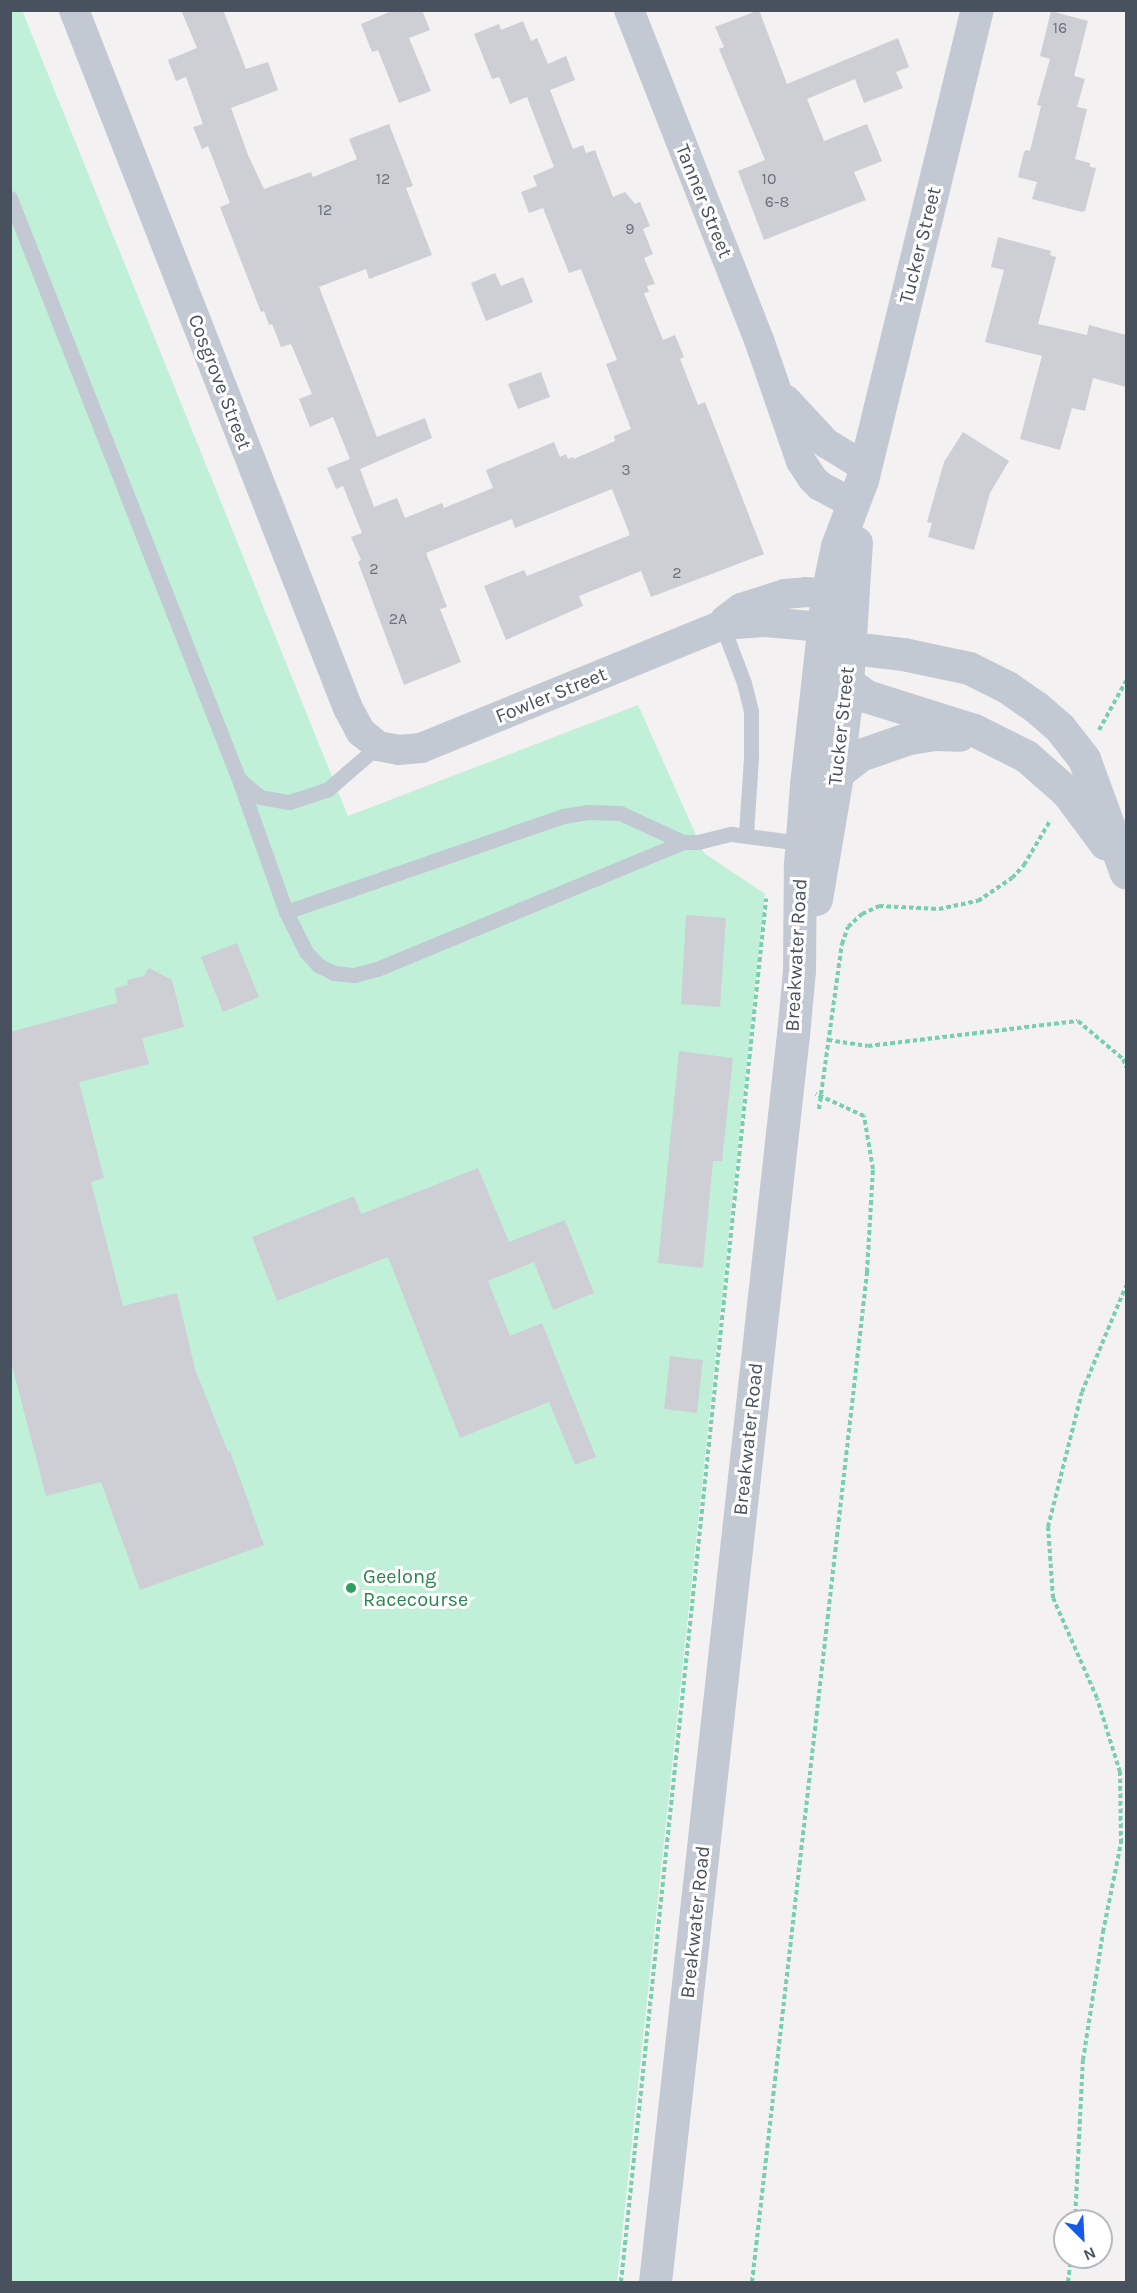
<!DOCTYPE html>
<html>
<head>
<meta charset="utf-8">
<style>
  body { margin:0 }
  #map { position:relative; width:1137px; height:2293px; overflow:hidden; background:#f3f1f1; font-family:Karla,sans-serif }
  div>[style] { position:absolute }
  .green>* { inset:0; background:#c0f0d8 }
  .building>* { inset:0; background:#cdcfd5 }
  .path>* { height:4px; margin-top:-2px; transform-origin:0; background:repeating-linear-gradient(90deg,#77cfae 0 4.5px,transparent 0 7.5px) }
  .service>* { height:15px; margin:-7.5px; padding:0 7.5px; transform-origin:7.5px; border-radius:7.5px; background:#c2c9d3 }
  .minor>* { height:30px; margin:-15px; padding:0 15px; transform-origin:15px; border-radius:15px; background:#c2c9d3 }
  .tertiary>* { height:33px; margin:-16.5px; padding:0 16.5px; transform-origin:16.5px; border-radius:16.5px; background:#c2c9d3 }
  .dots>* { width:16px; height:16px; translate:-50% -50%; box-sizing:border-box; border:3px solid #fff; border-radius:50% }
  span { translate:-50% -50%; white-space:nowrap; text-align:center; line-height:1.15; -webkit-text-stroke:6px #fff; paint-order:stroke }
  .number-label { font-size:16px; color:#69717c }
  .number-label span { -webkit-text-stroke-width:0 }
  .street-label { font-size:20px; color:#48525f }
  .leisure-label { font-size:20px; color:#27864d }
  .left { translate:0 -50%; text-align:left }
  .frame { position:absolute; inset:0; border:12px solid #48525f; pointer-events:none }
  .north { position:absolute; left:1053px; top:2209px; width:60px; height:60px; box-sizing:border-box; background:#fff; border:2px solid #b6babf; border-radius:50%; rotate:156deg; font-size:16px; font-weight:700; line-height:24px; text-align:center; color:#48525f }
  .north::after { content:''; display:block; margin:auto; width:21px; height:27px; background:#175ae7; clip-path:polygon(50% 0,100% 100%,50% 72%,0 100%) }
</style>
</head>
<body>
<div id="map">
  <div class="green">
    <i style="clip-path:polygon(22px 10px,348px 816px,638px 705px,704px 853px,765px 894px,617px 2282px,11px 2282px,10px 11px)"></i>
  </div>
  <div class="building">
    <i style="clip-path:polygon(181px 10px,223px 10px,246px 69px,268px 62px,278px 90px,231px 108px,248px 155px,264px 189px,311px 172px,313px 177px,357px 159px,349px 139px,389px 124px,413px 186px,406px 188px,432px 255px,369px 279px,366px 269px,319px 287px,377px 437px,425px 418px,432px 438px,360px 469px,374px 507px,397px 498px,405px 518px,442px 503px,444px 508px,493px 488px,486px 470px,554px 442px,560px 457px,566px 454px,568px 459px,573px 457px,574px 459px,615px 441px,614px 436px,631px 429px,606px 364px,617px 360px,581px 269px,569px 273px,543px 208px,529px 213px,521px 192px,537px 186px,533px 176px,554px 167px,527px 97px,510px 104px,499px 77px,492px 79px,474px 34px,499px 24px,501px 30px,523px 21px,531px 41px,537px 38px,548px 64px,566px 56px,575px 80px,550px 90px,573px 149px,583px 145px,586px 153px,595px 150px,613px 197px,625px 192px,635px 204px,640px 202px,650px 226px,643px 229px,653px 254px,644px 258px,655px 284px,647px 286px,649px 292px,644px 293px,663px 340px,675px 335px,684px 357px,680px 359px,698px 405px,705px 402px,764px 554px,651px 597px,641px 571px,579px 596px,583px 606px,506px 640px,484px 586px,524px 570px,527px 576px,630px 535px,612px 489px,515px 528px,512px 519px,426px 553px,447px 607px,440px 609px,461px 662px,404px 685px,358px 562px,361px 560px,351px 537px,362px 533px,343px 486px,336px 489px,327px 468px,350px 459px,333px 417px,310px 427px,299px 399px,312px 394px,291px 344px,281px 347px,272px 324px,269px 325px,264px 311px,261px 312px,220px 207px,230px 203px,208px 146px,202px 149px,193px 127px,203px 124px,186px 77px,176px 81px,168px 60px,197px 48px)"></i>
    <i style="clip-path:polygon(394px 10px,422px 10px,430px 30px,409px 38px,431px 91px,399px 103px,378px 50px,372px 52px,361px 24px)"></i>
    <i style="clip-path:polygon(759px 10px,787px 84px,898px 38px,909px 67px,896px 72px,903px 88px,864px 103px,855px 79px,807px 99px,824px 141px,867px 124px,882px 161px,854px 172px,866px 200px,764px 240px,738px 171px,765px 160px,719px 49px,724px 47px,715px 27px)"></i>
    <i style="clip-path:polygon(1051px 11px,1088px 21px,1074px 76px,1085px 79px,1077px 107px,1087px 109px,1075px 159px,1090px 163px,1090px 167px,1096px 168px,1085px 211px,1082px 212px,1032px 199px,1037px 182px,1018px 177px,1024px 152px,1026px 150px,1030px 151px,1041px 106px,1037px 105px,1050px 59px,1040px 56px)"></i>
    <i style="clip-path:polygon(998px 237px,1051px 251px,1050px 255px,1056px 257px,1038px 324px,1087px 335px,1089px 325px,1126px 335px,1126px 387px,1093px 378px,1085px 411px,1072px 408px,1060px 450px,1020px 439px,1042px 356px,985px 342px,1004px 270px,991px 267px)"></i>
    <i style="clip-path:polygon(495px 273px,501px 286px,523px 277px,533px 302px,486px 321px,471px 283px)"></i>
    <i style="clip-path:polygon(541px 372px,550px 397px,518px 409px,508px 384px)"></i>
    <i style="clip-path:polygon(963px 432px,1009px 461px,990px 493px,974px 550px,928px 537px,932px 523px,927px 522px,944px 462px)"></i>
    <i style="clip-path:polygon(686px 915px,726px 918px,720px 1007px,681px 1004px)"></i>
    <i style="clip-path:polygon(237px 943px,259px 997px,223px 1012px,201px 957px)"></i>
    <i style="clip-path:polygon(149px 968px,172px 980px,184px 1027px,142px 1038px,149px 1064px,79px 1082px,104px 1178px,91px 1182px,123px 1306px,177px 1293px,195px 1369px,228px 1452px,230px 1451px,264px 1545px,140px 1590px,101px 1482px,46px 1496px,10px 1358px,10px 1032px,117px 1003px,115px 988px,128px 985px,127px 980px,144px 976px)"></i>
    <i style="clip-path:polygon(679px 1051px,733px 1058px,722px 1161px,713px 1161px,703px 1268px,658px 1263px)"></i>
    <i style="clip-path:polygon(478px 1168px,509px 1242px,565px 1220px,594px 1293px,553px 1310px,534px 1262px,488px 1281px,510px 1336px,542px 1323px,596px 1457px,575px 1465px,549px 1402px,460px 1438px,388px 1257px,277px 1301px,252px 1237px,354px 1196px,361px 1214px)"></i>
    <i style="clip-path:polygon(670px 1356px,703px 1360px,697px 1413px,664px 1409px)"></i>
  </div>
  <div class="path">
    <i style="left:1099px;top:730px;width:56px;rotate:-61.1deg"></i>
    <i style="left:828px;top:1040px;width:40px;rotate:8.5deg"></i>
    <i style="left:868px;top:1046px;width:211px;rotate:-6.8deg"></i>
    <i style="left:1078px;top:1021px;width:59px;rotate:40.2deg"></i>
    <i style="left:1123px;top:1059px;width:9px;rotate:69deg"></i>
    <i style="left:819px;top:1109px;width:167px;rotate:-82.1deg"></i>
    <i style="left:842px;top:944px;width:18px;rotate:-71deg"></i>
    <i style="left:848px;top:927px;width:19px;rotate:-43deg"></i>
    <i style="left:862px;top:914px;width:19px;rotate:-25deg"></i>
    <i style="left:879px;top:906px;width:60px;rotate:2.9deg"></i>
    <i style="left:939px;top:909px;width:40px;rotate:-12deg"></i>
    <i style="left:978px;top:901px;width:41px;rotate:-34.1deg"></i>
    <i style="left:1012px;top:878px;width:18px;rotate:-47deg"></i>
    <i style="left:1024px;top:865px;width:51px;rotate:-59.4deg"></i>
    <i style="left:1075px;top:2221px;width:161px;rotate:-87.2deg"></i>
    <i style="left:1083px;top:2060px;width:130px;rotate:-81.1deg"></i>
    <i style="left:1103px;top:1932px;width:91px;rotate:-78.6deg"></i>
    <i style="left:1121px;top:1843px;width:71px;rotate:-90.8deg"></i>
    <i style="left:1120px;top:1772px;width:77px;rotate:-107.3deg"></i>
    <i style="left:1097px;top:1698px;width:109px;rotate:-113.7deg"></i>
    <i style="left:1053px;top:1598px;width:71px;rotate:-94deg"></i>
    <i style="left:1048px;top:1527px;width:139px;rotate:-75.9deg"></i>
    <i style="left:1082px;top:1392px;width:115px;rotate:-67.5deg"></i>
    <i style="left:621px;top:2282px;width:1391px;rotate:-84.01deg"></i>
    <i style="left:752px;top:2282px;width:1017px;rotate:-83.5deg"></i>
    <i style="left:867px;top:1272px;width:103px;rotate:-86.7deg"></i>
    <i style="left:873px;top:1169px;width:54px;rotate:-99.6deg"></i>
    <i style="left:864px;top:1116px;width:53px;rotate:-155.4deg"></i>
    <i style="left:1068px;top:2282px;width:25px;rotate:-83deg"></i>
  </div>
  <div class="service">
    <i style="left:10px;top:198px;width:622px;rotate:68.51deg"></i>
    <i style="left:238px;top:777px;width:143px;rotate:70.4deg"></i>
    <i style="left:286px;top:912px;width:293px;rotate:-19.1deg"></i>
    <i style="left:563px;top:816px;width:25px;rotate:-9deg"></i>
    <i style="left:588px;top:812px;width:32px;rotate:2deg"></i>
    <i style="left:620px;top:813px;width:69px;rotate:24.7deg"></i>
    <i style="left:683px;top:842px;width:15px"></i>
    <i style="left:698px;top:842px;width:34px;rotate:-14deg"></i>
    <i style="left:731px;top:834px;width:71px;rotate:7.3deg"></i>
    <i style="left:722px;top:625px;width:62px;rotate:69.2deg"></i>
    <i style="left:744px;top:683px;width:29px;rotate:76deg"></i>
    <i style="left:751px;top:711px;width:46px;rotate:90deg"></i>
    <i style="left:751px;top:757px;width:78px;rotate:93.7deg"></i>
    <i style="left:241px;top:781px;width:25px;rotate:40deg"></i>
    <i style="left:260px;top:797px;width:29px;rotate:10deg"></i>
    <i style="left:289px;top:802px;width:40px;rotate:-18deg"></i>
    <i style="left:327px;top:790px;width:67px;rotate:-40.8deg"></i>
    <i style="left:286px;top:912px;width:45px;rotate:63.4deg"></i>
    <i style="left:306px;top:952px;width:18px;rotate:47deg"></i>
    <i style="left:318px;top:965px;width:18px;rotate:27deg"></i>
    <i style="left:334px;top:973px;width:20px;rotate:6deg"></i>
    <i style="left:354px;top:975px;width:24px;rotate:-15deg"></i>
    <i style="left:377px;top:969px;width:331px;rotate:-22.5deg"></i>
  </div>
  <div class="minor">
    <i style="left:74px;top:10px;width:750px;rotate:68.57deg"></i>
    <i style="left:348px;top:708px;width:27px;rotate:62deg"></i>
    <i style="left:361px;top:732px;width:22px;rotate:39deg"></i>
    <i style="left:378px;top:746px;width:20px;rotate:11deg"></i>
    <i style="left:398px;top:750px;width:23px;rotate:-5deg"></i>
    <i style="left:421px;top:748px;width:325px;rotate:-22.2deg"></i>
    <i style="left:722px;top:625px;width:42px;rotate:-4.1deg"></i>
    <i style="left:764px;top:622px;width:60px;rotate:4.8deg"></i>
    <i style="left:629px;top:10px;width:355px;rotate:68.5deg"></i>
    <i style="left:759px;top:340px;width:128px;rotate:70.9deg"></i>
    <i style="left:801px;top:461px;width:20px;rotate:57deg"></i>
    <i style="left:812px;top:478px;width:11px;rotate:45deg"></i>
    <i style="left:820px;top:486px;width:38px;rotate:28deg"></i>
    <i style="left:786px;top:400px;width:59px;rotate:47.1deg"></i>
    <i style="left:826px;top:443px;width:46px;rotate:31.6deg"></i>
    <i style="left:725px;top:620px;width:20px;rotate:-37deg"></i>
    <i style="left:741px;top:608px;width:46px;rotate:-17.7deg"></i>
    <i style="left:785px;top:594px;width:21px;rotate:-5deg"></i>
    <i style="left:806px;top:592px;width:21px;rotate:5deg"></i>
  </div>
  <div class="tertiary">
    <i style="left:827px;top:645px;width:77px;rotate:6.8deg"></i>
    <i style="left:903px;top:654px;width:67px;rotate:12deg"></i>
    <i style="left:969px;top:668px;width:42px;rotate:26.6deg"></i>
    <i style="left:1007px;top:687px;width:35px;rotate:35deg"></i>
    <i style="left:1036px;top:707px;width:32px;rotate:41deg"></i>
    <i style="left:1060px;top:728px;width:39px;rotate:52deg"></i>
    <i style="left:1084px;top:759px;width:121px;rotate:69.8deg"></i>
    <i style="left:835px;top:667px;width:19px;rotate:51deg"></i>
    <i style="left:847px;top:682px;width:24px;rotate:36deg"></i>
    <i style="left:866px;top:696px;width:113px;rotate:17.5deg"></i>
    <i style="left:974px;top:730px;width:58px;rotate:26.6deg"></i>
    <i style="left:1026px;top:756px;width:55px;rotate:41.3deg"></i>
    <i style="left:1067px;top:792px;width:64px;rotate:53.3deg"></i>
    <i style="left:837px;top:773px;width:29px;rotate:-38deg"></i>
    <i style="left:860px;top:755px;width:52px;rotate:-19.1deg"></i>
    <i style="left:909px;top:738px;width:26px;rotate:-9deg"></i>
    <i style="left:935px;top:734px;width:24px;rotate:2deg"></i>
    <i style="left:816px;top:899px;width:120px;rotate:-80.4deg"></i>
    <i style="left:836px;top:781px;width:82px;rotate:-83deg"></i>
    <i style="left:846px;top:700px;width:158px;rotate:-86.4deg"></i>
    <i style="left:655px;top:2282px;width:1255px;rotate:-83.69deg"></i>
    <i style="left:793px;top:1035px;width:65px;rotate:-84.7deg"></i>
    <i style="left:799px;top:970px;width:105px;rotate:-89.5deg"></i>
    <i style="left:800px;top:865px;width:80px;rotate:-85.7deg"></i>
    <i style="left:806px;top:785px;width:192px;rotate:-83.7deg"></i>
    <i style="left:827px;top:594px;width:49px;rotate:-78.2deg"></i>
    <i style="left:837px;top:546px;width:71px;rotate:-69.3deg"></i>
    <i style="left:862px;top:480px;width:484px;rotate:-76.3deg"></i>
  </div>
  <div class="dots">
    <i style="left:351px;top:1588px;background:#2e9e5b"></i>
  </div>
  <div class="number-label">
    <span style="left:1060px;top:28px">16</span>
    <span style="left:383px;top:179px">12</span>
    <span style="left:769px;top:179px">10</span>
    <span style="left:777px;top:202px">6-8</span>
    <span style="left:325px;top:210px">12</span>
    <span style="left:630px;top:229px">9</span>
    <span style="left:626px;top:470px">3</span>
    <span style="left:374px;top:569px">2</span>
    <span style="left:677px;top:573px">2</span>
    <span style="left:398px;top:619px">2A</span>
  </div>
  <div class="street-label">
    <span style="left:704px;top:201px;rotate:68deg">Tanner Street</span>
    <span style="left:920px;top:245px;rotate:-76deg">Tucker Street</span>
    <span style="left:220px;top:382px;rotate:69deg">Cosgrove Street</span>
    <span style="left:551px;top:695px;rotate:-22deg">Fowler Street</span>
    <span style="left:841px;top:726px;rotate:-84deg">Tucker Street</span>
    <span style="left:796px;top:955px;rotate:-87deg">Breakwater Road</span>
    <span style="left:748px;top:1439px;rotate:-84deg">Breakwater Road</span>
    <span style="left:695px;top:1922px;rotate:-84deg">Breakwater Road</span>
  </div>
  <div class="leisure-label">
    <span class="left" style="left:363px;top:1588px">Geelong<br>Racecourse</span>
  </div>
  <div class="frame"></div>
  <div class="north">N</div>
</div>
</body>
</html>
